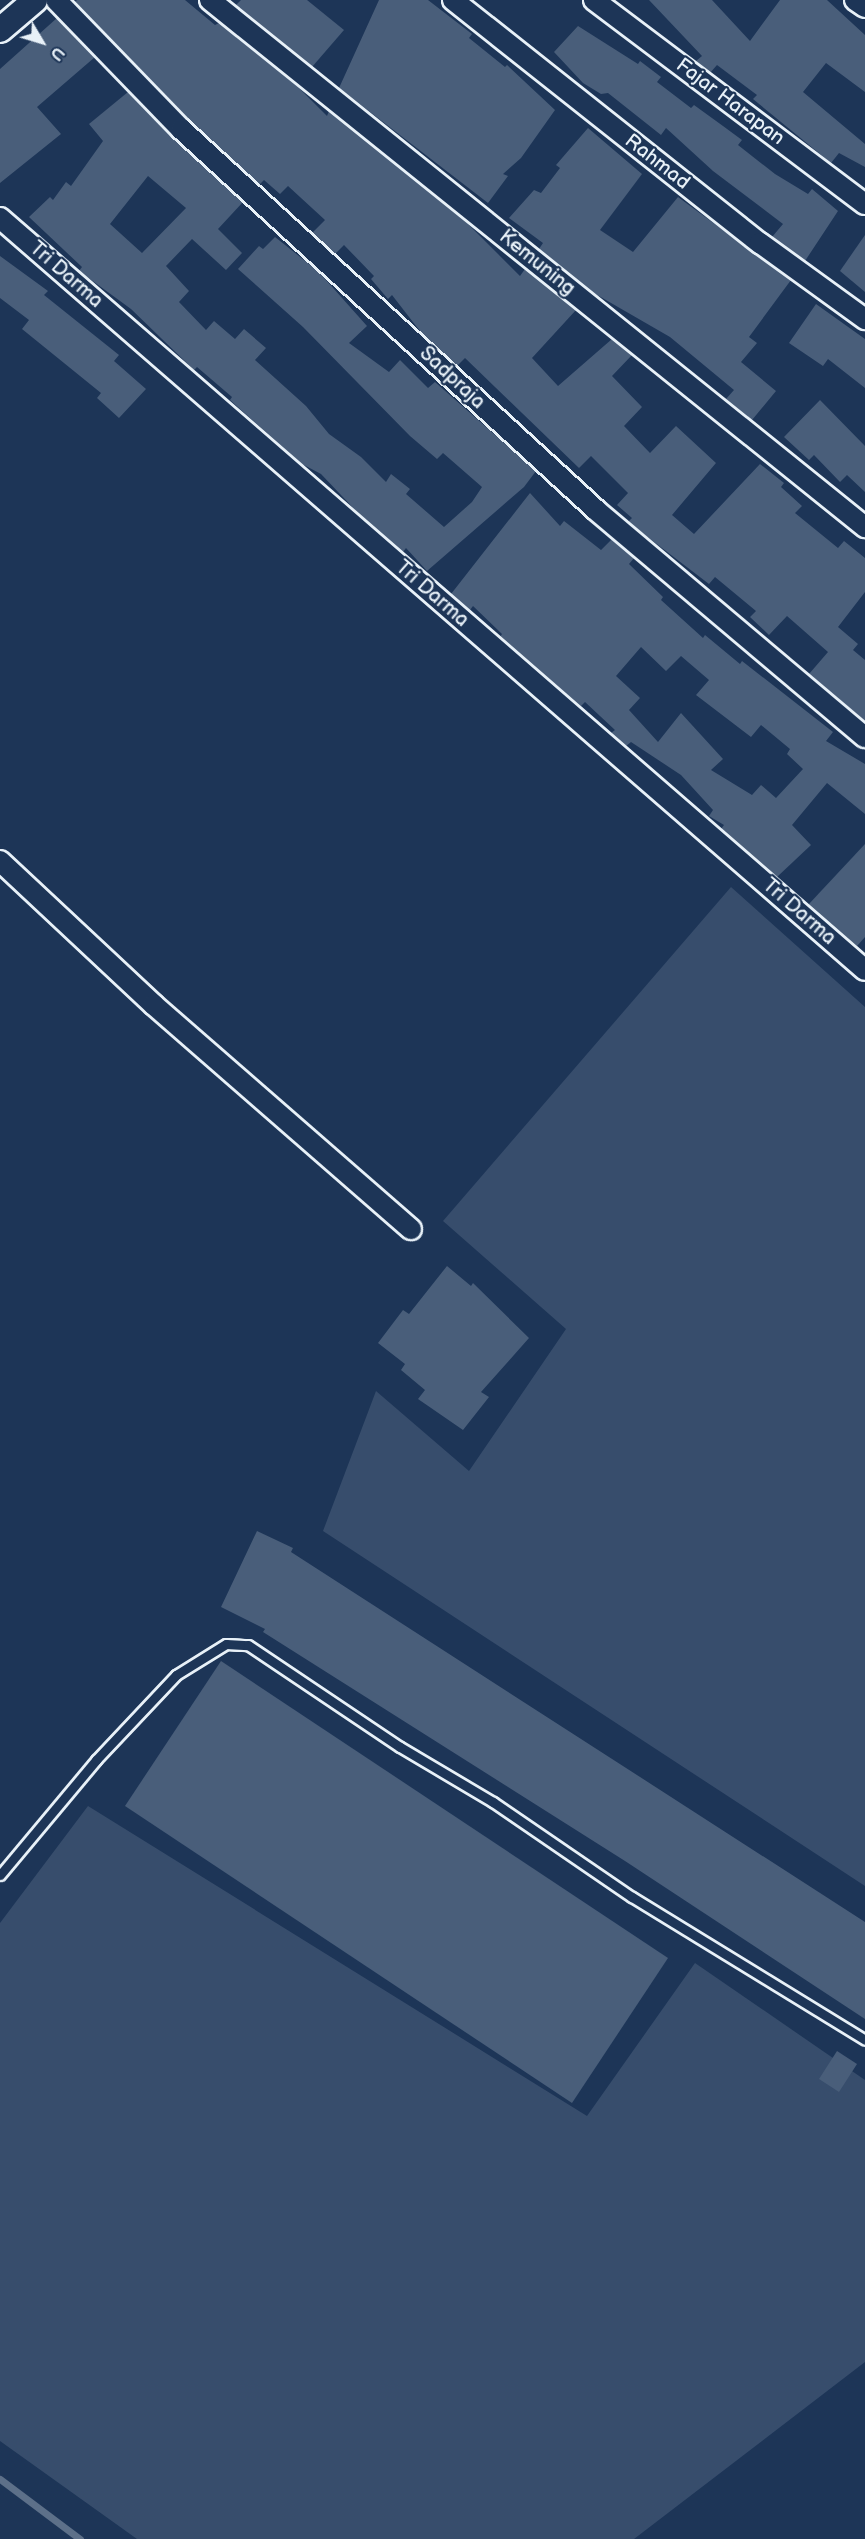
<!DOCTYPE html>
<html>
<head>
<meta charset="utf-8">
<style>
  body { margin:0 }
  #map { position:relative; width:865px; height:2539px; overflow:hidden; background:#1d3557; font-family:"Balsamiq Sans",sans-serif }
  div>[style] { position:absolute }
  .green>* { inset:0; background:#374d6c }
  .stream>* { height:7px; margin:-3.5px; padding:0 3.5px; transform-origin:3.5px; border-radius:3.5px; background:#5d7089 }
  .building>* { inset:0; background:#495e7a }
  .roads { filter:drop-shadow(2px 0 #e8f1f8) drop-shadow(-2px 0 #e8f1f8) drop-shadow(0 2px #e8f1f8) drop-shadow(0 -2px #e8f1f8) }
  .service>* { height:9px; margin:-4.5px; padding:0 4.5px; transform-origin:4.5px; border-radius:4.5px; background:#1d3557 }
  .minor>* { height:20px; margin:-10px; padding:0 10px; transform-origin:10px; border-radius:10px; background:#1d3557 }
  .tertiary>* { height:24px; margin:-12px; padding:0 12px; transform-origin:12px; border-radius:12px; background:#1d3557 }
  span { translate:-50% -50%; white-space:nowrap; text-align:center; line-height:1.15; -webkit-text-stroke:4.5px #1d3557; paint-order:stroke }
  .street-label { font-size:20px; color:#e8f1f8 }
  .north { position:absolute; left:12px; top:12px; width:60px; height:60px; -webkit-text-stroke:4px #1d3557; paint-order:stroke; rotate:128deg; font-size:16px; font-weight:700; line-height:24px; text-align:center; color:#e8f1f8 }
  .north::after { content:''; display:block; margin:auto; width:21px; height:27px; background:#e8f1f8; clip-path:polygon(50% 0,100% 100%,50% 72%,0 100%) }
</style>
</head>
<body>
<div id="map">
  <div class="green">
    <i style="clip-path:polygon(731px 887px,865px 1007px,865px 1886px,323px 1531px,376px 1391px,469px 1471px,566px 1329px,443px 1221px)"></i>
    <i style="clip-path:polygon(88px 1806px,587px 2116px,695px 1963px,865px 2080px,865px 2362px,634px 2539px,137px 2539px,0 2441px,0 1923px)"></i>
  </div>
  <div class="stream">
    <i style="left:0;top:2479px;width:100px;rotate:36.9deg"></i>
  </div>
  <div class="building">
    <i style="clip-path:polygon(77px 0,185px 0,215px 25px,219px 23px,296px 85px,327px 116px,329px 111px,465px 221px,520px 276px,525px 269px,576px 310px,532px 358px,558px 386px,612px 339px,629px 353px,632px 355px,612px 376px,642px 407px,624px 426px,650px 453px,676px 426px,716px 463px,672px 515px,694px 534px,760px 464px,784px 483px,781px 487px,802px 506px,795px 513px,838px 548px,844px 541px,865px 558px,865px 592px,838px 627px,858px 644px,853px 650px,865px 660px,865px 721px,809px 674px,828px 652px,787px 616px,769px 635px,750px 617px,756px 611px,715px 577px,709px 584px,628px 522px,632px 518px,617px 505px,628px 493px,591px 456px,579px 468px,465px 358px,457px 366px,423px 335px,392px 295px,388px 299px,371px 279px,374px 276px,344px 245px,335px 254px,312px 233px,325px 220px,288px 186px,280px 194px,264px 180px,259px 185px,189px 120px,75px 2px)"></i>
    <i style="clip-path:polygon(241px 0,307px 0,344px 30px,312px 67px,236px 5px)"></i>
    <i style="clip-path:polygon(379px 0,428px 0,472px 34px,469px 38px,505px 67px,507px 65px,555px 110px,521px 158px,503px 174px,508px 176px,488px 203px,339px 88px)"></i>
    <i style="clip-path:polygon(649px 0,712px 0,750px 41px,780px 0,827px 0,865px 35px,865px 92px,826px 63px,803px 92px,865px 144px,865px 167px,839px 153px,831px 163px,753px 99px,757px 95px,717px 65px,710px 73px,699px 64px,696px 61px,702px 56px)"></i>
    <i style="clip-path:polygon(57px 18px,95px 57px,37px 107px,61px 134px,0 183px,0 69px)"></i>
    <i style="clip-path:polygon(578px 26px,638px 64px,640px 61px,661px 77px,657px 82px,691px 108px,694px 105px,723px 126px,742px 140px,738px 145px,775px 174px,808px 194px,812px 189px,838px 211px,805px 261px,772px 237px,783px 224px,713px 171px,666px 128px,661px 135px,608px 93px,601px 94px,583px 83px,554px 52px)"></i>
    <i style="clip-path:polygon(evenodd,128px 92px,243px 202px,218px 229px,242px 253px,226px 270px,192px 239px,166px 266px,189px 291px,179px 302px,206px 330px,214px 321px,235px 339px,244px 329px,266px 348px,255px 360px,306px 406px,329px 434px,361px 457px,386px 482px,391px 474px,410px 489px,406px 494px,444px 527px,472px 502px,482px 487px,443px 453px,437px 459px,410px 436px,303px 327px,238px 269px,259px 246px,263px 249px,275px 237px,318px 271px,367px 326px,349px 343px,389px 372px,400px 360px,428px 388px,435px 382px,536px 471px,524px 487px,427px 571px,406px 548px,403px 552px,360px 515px,321px 474px,302px 464px,249px 417px,230px 400px,232px 397px,197px 367px,194px 370px,131px 309px,79px 271px,82px 267px,29px 217px,50px 197px,53px 200px,66px 182px,71px 186px,103px 141px,89px 124px,128px 92px,148px 176px,186px 208px,142px 253px,110px 224px,148px 176px)"></i>
    <i style="clip-path:polygon(588px 128px,642px 174px,600px 230px,633px 252px,678px 197px,791px 280px,749px 337px,757px 343px,741px 362px,776px 391px,752px 420px,726px 399px,734px 390px,670px 337px,592px 292px,539px 249px,543px 243px,509px 218px,534px 190px,541px 193px,560px 168px,556px 165px)"></i>
    <i style="clip-path:polygon(865px 235px,865px 292px,840px 271px)"></i>
    <i style="clip-path:polygon(0 256px,48px 291px,44px 295px,119px 355px,114px 361px,146px 389px,119px 418px,97px 398px,101px 393px,22px 329px,29px 320px,0 298px)"></i>
    <i style="clip-path:polygon(816px 304px,865px 339px,865px 388px,828px 359px,823px 366px,789px 343px)"></i>
    <i style="clip-path:polygon(820px 400px,865px 446px,865px 492px,847px 475px,840px 482px,814px 455px,809px 460px,784px 437px)"></i>
    <i style="clip-path:polygon(evenodd,530px 493px,560px 526px,564px 521px,601px 550px,612px 539px,634px 558px,629px 564px,663px 597px,661px 600px,703px 638px,705px 635px,740px 664px,742px 661px,833px 732px,826px 741px,865px 764px,865px 814px,827px 783px,792px 825px,811px 845px,777px 877px,721px 829px,724px 825px,709px 816px,713px 810px,681px 775px,631px 742px,626px 746px,611px 733px,615px 730px,585px 702px,581px 706px,500px 637px,502px 634px,473px 606px,470px 610px,451px 594px,530px 493px,641px 647px,666px 671px,681px 656px,709px 680px,696px 695px,751px 737px,761px 725px,790px 749px,787px 754px,803px 769px,776px 798px,761px 785px,752px 795px,711px 770px,723px 759px,681px 713px,658px 742px,629px 710px,640px 698px,616px 676px,641px 647px)"></i>
    <i style="clip-path:polygon(865px 844px,865px 937px,857px 946px,808px 905px)"></i>
    <i style="clip-path:polygon(447px 1266px,471px 1286px,473px 1283px,529px 1338px,481px 1392px,489px 1397px,463px 1430px,418px 1399px,425px 1390px,401px 1370px,405px 1364px,378px 1343px,403px 1310px,409px 1314px)"></i>
    <i style="clip-path:polygon(257px 1531px,293px 1548px,291px 1552px,865px 1922px,865px 2019px,625px 1861px,263px 1632px,265px 1629px,221px 1607px)"></i>
    <i style="clip-path:polygon(221px 1661px,668px 1958px,572px 2103px,125px 1806px)"></i>
    <i style="clip-path:polygon(837px 2051px,857px 2064px,839px 2092px,819px 2079px)"></i>
  </div>
  <div class="roads">
    <div class="service">
      <i style="left:0;top:1875px;width:150px;rotate:-50.1deg"></i>
      <i style="left:96px;top:1760px;width:117px;rotate:-46.7deg"></i>
      <i style="left:176px;top:1675px;width:59px;rotate:-31.8deg"></i>
      <i style="left:226px;top:1644px;width:22px;rotate:3deg"></i>
      <i style="left:248px;top:1645px;width:183px;rotate:33.9deg"></i>
      <i style="left:400px;top:1747px;width:108px;rotate:30.6deg"></i>
      <i style="left:493px;top:1802px;width:168px;rotate:34.4deg"></i>
      <i style="left:632px;top:1897px;width:273px;rotate:31.5deg"></i>
    </div>
    <div class="minor">
      <i style="left:56px;top:0;width:180px;rotate:45.9deg"></i>
      <i style="left:181px;top:129px;width:563px;rotate:42.55deg"></i>
      <i style="left:596px;top:510px;width:352px;rotate:40.2deg"></i>
      <i style="left:210px;top:0;width:841px;rotate:38.82deg"></i>
      <i style="left:453px;top:0;width:392px;rotate:38.4deg"></i>
      <i style="left:760px;top:243px;width:130px;rotate:35.9deg"></i>
      <i style="left:594px;top:0;width:339px;rotate:37deg"></i>
      <i style="left:855px;top:0;width:12px;rotate:35deg"></i>
      <i style="left:0;top:218px;width:1146px;rotate:41deg"></i>
      <i style="left:0;top:861px;width:211px;rotate:43.1deg"></i>
      <i style="left:154px;top:1005px;width:341px;rotate:41.1deg"></i>
    </div>
    <div class="tertiary">
      <i style="left:0;top:30px;width:46px;rotate:-40.6deg"></i>
    </div>
  </div>
  <div class="street-label">
    <span style="left:730px;top:102px;rotate:37deg">Fajar Harapan</span>
    <span style="left:657px;top:162px;rotate:38deg">Rahmad</span>
    <span style="left:537px;top:263px;rotate:39deg">Kemuning</span>
    <span style="left:66px;top:275px;rotate:41deg">Tri Darma</span>
    <span style="left:452px;top:378px;rotate:43deg">Sadpraja</span>
    <span style="left:432px;top:594px;rotate:41deg">Tri Darma</span>
    <span style="left:799px;top:912px;rotate:41deg">Tri Darma</span>
  </div>
  <div class="north">U</div>
</div>
</body>
</html>
